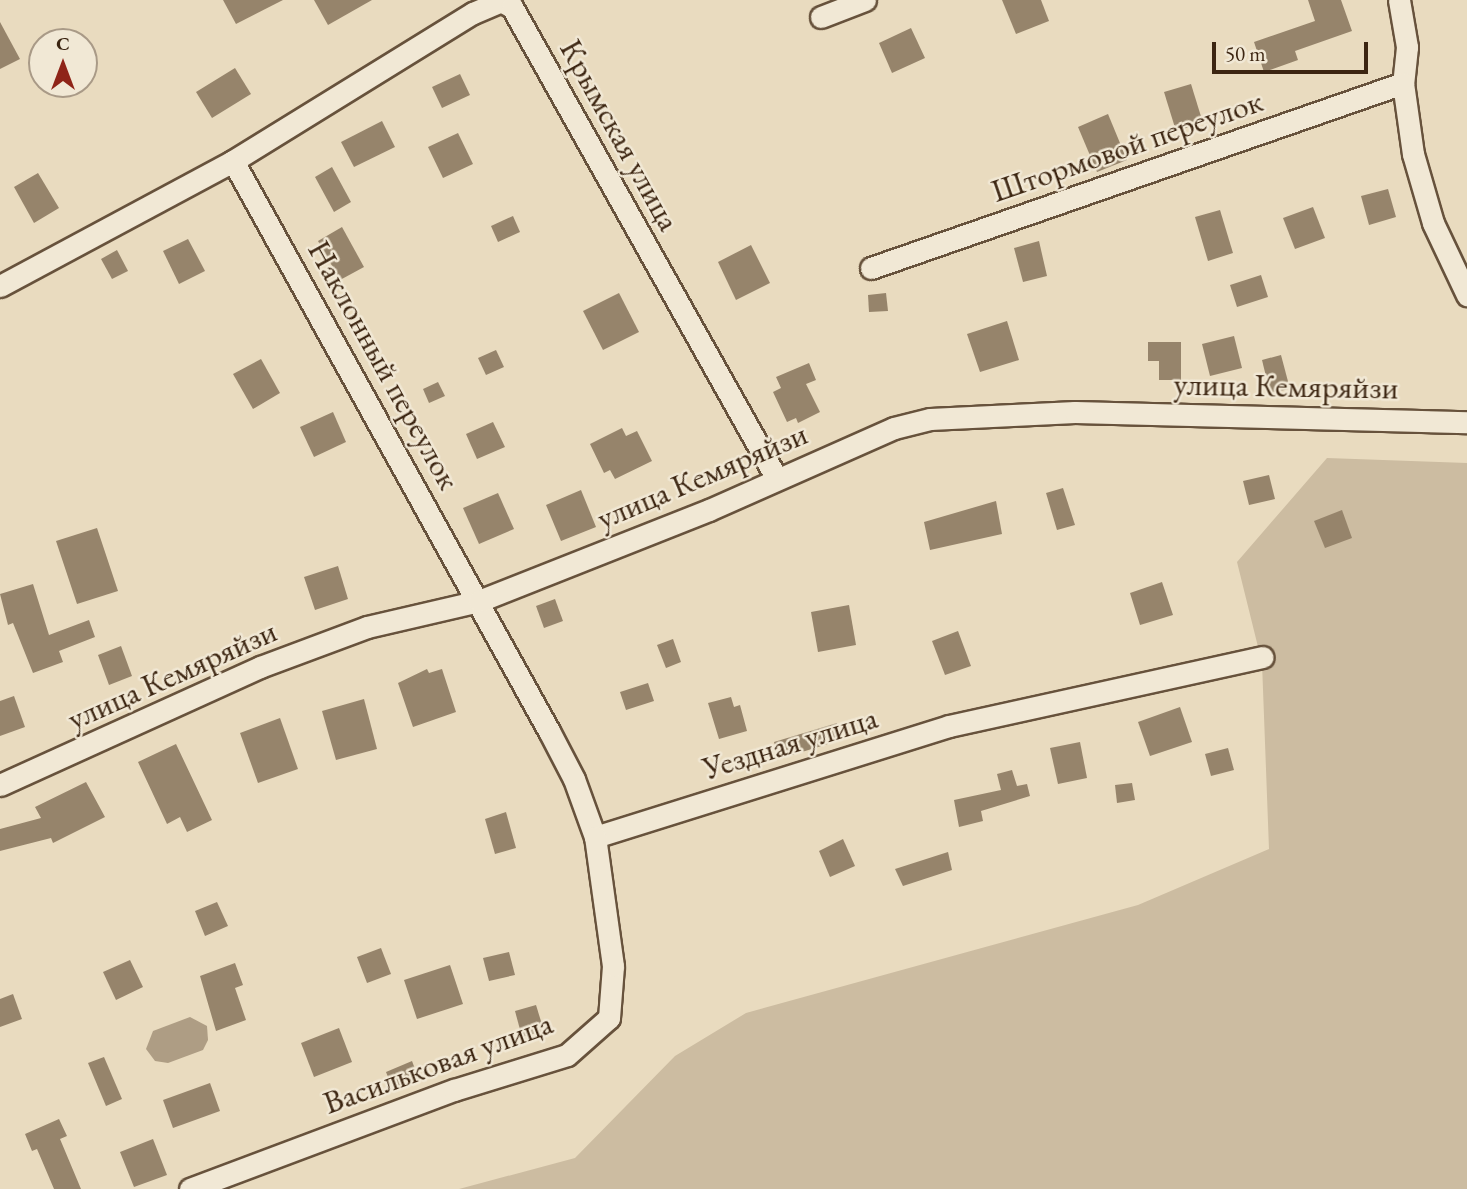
<!DOCTYPE html>
<html>
<head>
<meta charset="utf-8">
<style>
  body { margin:0 }
  #map { position:relative; width:1467px; height:1189px; overflow:hidden; background:#e9dbbf; font-family:"EB Garamond",serif }
  div>[style] { position:absolute }
  .green>* { inset:0; background:#ccbca1 }
  .water>* { inset:0; background:#ae9d84 }
  .building>* { inset:0; background:#96846b }
  .roads { filter:drop-shadow(2px 0 #67523c) drop-shadow(-2px 0 #67523c) drop-shadow(0 2px #67523c) drop-shadow(0 -2px #67523c) }
  .minor>* { height:21px; margin:-10.5px; padding:0 10.5px; transform-origin:10.5px; border-radius:10.5px; background:#f1e8d5 }
  span { translate:-50% -50%; white-space:nowrap; text-align:center; line-height:1.15; -webkit-text-stroke:5px #f1e8d5; paint-order:stroke }
  .street-label { font-size:32px; color:#3c2511 }
  .north { position:absolute; left:28px; top:28px; width:70px; height:70px; box-sizing:border-box; background:#f1e8d5; border:2px solid #a99a87; border-radius:50%; rotate:0deg; font-size:19px; font-weight:700; line-height:28px; text-align:center; color:#3c2511 }
  .north::after { content:''; display:block; margin:auto; width:24px; height:32px; background:#8f2418; clip-path:polygon(50% 0,100% 100%,50% 72%,0 100%) }
  .scale { position:absolute; left:1212px; top:42px; width:156px; height:32px; box-sizing:border-box; border:4px solid #3c2511; border-top:0; padding-left:9px; font-size:21px; line-height:24px; white-space:nowrap; color:#3c2511; -webkit-text-stroke:5px #f1e8d5; paint-order:stroke }
</style>
</head>
<body>
<div id="map">
  <div class="green">
    <i style="clip-path:polygon(1327px 458px,1467px 463px,1467px 1189px,459px 1189px,575px 1158px,675px 1056px,746px 1013px,1138px 905px,1269px 849px,1262px 663px,1237px 562px)"></i>
  </div>
  <div class="water">
    <i style="clip-path:polygon(190px 1017px,207px 1026px,208px 1040px,203px 1050px,168px 1063px,155px 1061px,146px 1049px,153px 1031px)"></i>
  </div>
  <div class="building">
    <i style="clip-path:polygon(223px 0,283px 0,236px 24px)"></i>
    <i style="clip-path:polygon(314px 0,372px 0,328px 25px)"></i>
    <i style="clip-path:polygon(1002px 0,1041px 0,1049px 21px,1016px 34px)"></i>
    <i style="clip-path:polygon(1308px 0,1341px 0,1352px 31px,1295px 51px,1298px 60px,1264px 72px,1254px 42px,1315px 21px)"></i>
    <i style="clip-path:polygon(0 22px,20px 59px,0 69px)"></i>
    <i style="clip-path:polygon(911px 28px,925px 58px,892px 73px,879px 43px)"></i>
    <i style="clip-path:polygon(235px 68px,251px 94px,212px 118px,196px 92px)"></i>
    <i style="clip-path:polygon(460px 74px,470px 95px,442px 108px,432px 87px)"></i>
    <i style="clip-path:polygon(1191px 84px,1203px 123px,1176px 131px,1164px 92px)"></i>
    <i style="clip-path:polygon(1108px 114px,1127px 160px,1097px 172px,1078px 127px)"></i>
    <i style="clip-path:polygon(382px 121px,395px 147px,354px 167px,341px 142px)"></i>
    <i style="clip-path:polygon(458px 133px,473px 164px,443px 178px,428px 147px)"></i>
    <i style="clip-path:polygon(332px 167px,351px 202px,334px 212px,315px 177px)"></i>
    <i style="clip-path:polygon(38px 173px,59px 208px,34px 223px,14px 187px)"></i>
    <i style="clip-path:polygon(1388px 189px,1396px 217px,1369px 225px,1361px 196px)"></i>
    <i style="clip-path:polygon(1313px 207px,1325px 238px,1295px 249px,1283px 218px)"></i>
    <i style="clip-path:polygon(1220px 210px,1233px 253px,1208px 261px,1195px 217px)"></i>
    <i style="clip-path:polygon(513px 216px,520px 232px,498px 242px,491px 226px)"></i>
    <i style="clip-path:polygon(342px 227px,364px 267px,340px 280px,318px 241px)"></i>
    <i style="clip-path:polygon(188px 239px,205px 271px,179px 284px,163px 251px)"></i>
    <i style="clip-path:polygon(1039px 241px,1047px 276px,1023px 282px,1014px 248px)"></i>
    <i style="clip-path:polygon(751px 245px,770px 283px,736px 300px,718px 262px)"></i>
    <i style="clip-path:polygon(117px 250px,128px 271px,112px 279px,101px 259px)"></i>
    <i style="clip-path:polygon(1261px 275px,1268px 297px,1237px 307px,1230px 285px)"></i>
    <i style="clip-path:polygon(619px 293px,639px 332px,603px 350px,583px 311px)"></i>
    <i style="clip-path:polygon(886px 293px,888px 311px,869px 312px,868px 295px)"></i>
    <i style="clip-path:polygon(1007px 321px,1019px 360px,980px 372px,967px 334px)"></i>
    <i style="clip-path:polygon(1234px 336px,1242px 368px,1210px 376px,1202px 344px)"></i>
    <i style="clip-path:polygon(1148px 342px,1181px 342px,1181px 380px,1159px 380px,1159px 361px,1148px 361px)"></i>
    <i style="clip-path:polygon(496px 350px,504px 367px,486px 375px,478px 358px)"></i>
    <i style="clip-path:polygon(1281px 355px,1290px 389px,1270px 393px,1262px 360px)"></i>
    <i style="clip-path:polygon(261px 359px,280px 393px,253px 409px,233px 374px)"></i>
    <i style="clip-path:polygon(809px 363px,816px 380px,806px 384px,820px 412px,798px 423px,796px 418px,787px 422px,773px 392px,781px 388px,776px 377px)"></i>
    <i style="clip-path:polygon(438px 382px,445px 396px,429px 403px,423px 389px)"></i>
    <i style="clip-path:polygon(333px 412px,346px 442px,314px 457px,300px 427px)"></i>
    <i style="clip-path:polygon(493px 422px,505px 447px,477px 459px,466px 434px)"></i>
    <i style="clip-path:polygon(622px 428px,626px 436px,637px 431px,652px 461px,615px 479px,610px 470px,604px 473px,590px 444px)"></i>
    <i style="clip-path:polygon(1269px 475px,1275px 499px,1249px 505px,1243px 481px)"></i>
    <i style="clip-path:polygon(1063px 488px,1075px 525px,1057px 530px,1046px 493px)"></i>
    <i style="clip-path:polygon(581px 490px,596px 527px,561px 541px,546px 505px)"></i>
    <i style="clip-path:polygon(498px 493px,514px 529px,479px 544px,463px 508px)"></i>
    <i style="clip-path:polygon(996px 501px,1002px 534px,930px 550px,924px 522px)"></i>
    <i style="clip-path:polygon(1342px 510px,1352px 538px,1325px 548px,1314px 521px)"></i>
    <i style="clip-path:polygon(97px 528px,118px 591px,77px 604px,56px 541px)"></i>
    <i style="clip-path:polygon(338px 566px,348px 599px,315px 610px,304px 577px)"></i>
    <i style="clip-path:polygon(1162px 582px,1173px 615px,1140px 625px,1130px 593px)"></i>
    <i style="clip-path:polygon(33px 584px,49px 635px,89px 620px,95px 637px,59px 651px,63px 662px,33px 673px,13px 623px,8px 625px,0 594px)"></i>
    <i style="clip-path:polygon(555px 599px,563px 621px,544px 628px,536px 606px)"></i>
    <i style="clip-path:polygon(849px 605px,856px 645px,818px 652px,811px 612px)"></i>
    <i style="clip-path:polygon(958px 631px,971px 666px,945px 675px,932px 641px)"></i>
    <i style="clip-path:polygon(673px 639px,681px 662px,666px 668px,657px 645px)"></i>
    <i style="clip-path:polygon(121px 646px,132px 676px,109px 685px,98px 655px)"></i>
    <i style="clip-path:polygon(427px 669px,429px 673px,442px 669px,456px 712px,413px 727px,398px 683px)"></i>
    <i style="clip-path:polygon(648px 683px,654px 701px,626px 710px,620px 692px)"></i>
    <i style="clip-path:polygon(14px 696px,25px 727px,0 736px,0 701px)"></i>
    <i style="clip-path:polygon(731px 697px,734px 707px,740px 705px,747px 731px,719px 739px,708px 703px)"></i>
    <i style="clip-path:polygon(364px 699px,377px 749px,336px 760px,322px 711px)"></i>
    <i style="clip-path:polygon(1180px 707px,1192px 742px,1150px 756px,1138px 722px)"></i>
    <i style="clip-path:polygon(280px 718px,298px 769px,258px 783px,240px 733px)"></i>
    <i style="clip-path:polygon(837px 723px,841px 740px,779px 759px,774px 742px)"></i>
    <i style="clip-path:polygon(1080px 742px,1087px 778px,1058px 784px,1050px 748px)"></i>
    <i style="clip-path:polygon(176px 744px,212px 820px,187px 832px,180px 817px,167px 824px,138px 762px)"></i>
    <i style="clip-path:polygon(1228px 748px,1234px 770px,1211px 776px,1205px 754px)"></i>
    <i style="clip-path:polygon(1012px 770px,1017px 786px,1027px 784px,1030px 796px,981px 811px,983px 821px,959px 827px,954px 800px,1001px 790px,997px 774px)"></i>
    <i style="clip-path:polygon(86px 782px,105px 817px,53px 843px,51px 838px,0 851px,0 829px,41px 818px,35px 807px)"></i>
    <i style="clip-path:polygon(1132px 783px,1135px 800px,1117px 803px,1115px 785px)"></i>
    <i style="clip-path:polygon(506px 812px,516px 848px,495px 854px,485px 819px)"></i>
    <i style="clip-path:polygon(843px 839px,855px 866px,830px 877px,819px 851px)"></i>
    <i style="clip-path:polygon(948px 852px,952px 870px,903px 886px,895px 869px)"></i>
    <i style="clip-path:polygon(217px 902px,228px 926px,205px 936px,195px 911px)"></i>
    <i style="clip-path:polygon(381px 948px,391px 974px,367px 983px,357px 957px)"></i>
    <i style="clip-path:polygon(509px 952px,515px 975px,489px 981px,483px 958px)"></i>
    <i style="clip-path:polygon(130px 960px,143px 987px,116px 1000px,103px 972px)"></i>
    <i style="clip-path:polygon(235px 963px,243px 985px,235px 988px,246px 1020px,216px 1031px,200px 976px)"></i>
    <i style="clip-path:polygon(450px 965px,463px 1004px,417px 1019px,404px 980px)"></i>
    <i style="clip-path:polygon(13px 994px,22px 1019px,0 1027px,0 999px)"></i>
    <i style="clip-path:polygon(536px 1005px,544px 1031px,522px 1037px,515px 1011px)"></i>
    <i style="clip-path:polygon(339px 1028px,352px 1062px,314px 1077px,301px 1043px)"></i>
    <i style="clip-path:polygon(104px 1057px,122px 1099px,106px 1106px,88px 1063px)"></i>
    <i style="clip-path:polygon(412px 1061px,420px 1082px,394px 1092px,386px 1072px)"></i>
    <i style="clip-path:polygon(210px 1083px,220px 1111px,173px 1128px,163px 1100px)"></i>
    <i style="clip-path:polygon(59px 1119px,67px 1136px,60px 1139px,81px 1189px,54px 1189px,37px 1149px,32px 1151px,25px 1134px)"></i>
    <i style="clip-path:polygon(153px 1139px,167px 1175px,134px 1187px,120px 1152px)"></i>
  </div>
  <div class="roads">
    <div class="minor">
      <i style="left:1399px;top:0;width:48px;rotate:80.3deg"></i>
      <i style="left:1407px;top:47px;width:36px;rotate:96deg"></i>
      <i style="left:1403px;top:83px;width:72px;rotate:82deg"></i>
      <i style="left:1413px;top:154px;width:72px;rotate:73.8deg"></i>
      <i style="left:1433px;top:223px;width:80px;rotate:64.7deg"></i>
      <i style="left:821px;top:17px;width:47px;rotate:-21.1deg"></i>
      <i style="left:233px;top:161px;width:652px;rotate:61deg"></i>
      <i style="left:549px;top:731px;width:54px;rotate:62.5deg"></i>
      <i style="left:574px;top:779px;width:62px;rotate:70.1deg"></i>
      <i style="left:595px;top:837px;width:371px;rotate:-17.4deg"></i>
      <i style="left:949px;top:726px;width:321px;rotate:-12.4deg"></i>
      <i style="left:871px;top:268px;width:563px;rotate:-19.17deg"></i>
      <i style="left:0;top:286px;width:264px;rotate:-28.2deg"></i>
      <i style="left:233px;top:161px;width:282px;rotate:-31.7deg"></i>
      <i style="left:473px;top:13px;width:30px;rotate:-23deg"></i>
      <i style="left:501px;top:1px;width:13px;rotate:29deg"></i>
      <i style="left:512px;top:7px;width:541px;rotate:60.69deg"></i>
      <i style="left:0;top:785px;width:286px;rotate:-24.4deg"></i>
      <i style="left:260px;top:667px;width:114px;rotate:-20.5deg"></i>
      <i style="left:367px;top:627px;width:115px;rotate:-13.1deg"></i>
      <i style="left:479px;top:601px;width:247px;rotate:-21.6deg"></i>
      <i style="left:709px;top:510px;width:202px;rotate:-23.9deg"></i>
      <i style="left:894px;top:428px;width:37px;rotate:-14deg"></i>
      <i style="left:930px;top:419px;width:145px;rotate:-2.8deg"></i>
      <i style="left:1075px;top:412px;width:392px;rotate:1.5deg"></i>
      <i style="left:190px;top:1189px;width:282px;rotate:-20.6deg"></i>
      <i style="left:454px;top:1090px;width:118px;rotate:-17.2deg"></i>
      <i style="left:567px;top:1055px;width:56px;rotate:-41.4deg"></i>
      <i style="left:609px;top:1018px;width:52px;rotate:-85.6deg"></i>
      <i style="left:613px;top:966px;width:130px;rotate:-97.9deg"></i>
    </div>
  </div>
  <div class="street-label">
    <span style="left:620px;top:135px;rotate:61deg">Крымская улица</span>
    <span style="left:1127px;top:146px;rotate:-19deg">Штормовой переулок</span>
    <span style="left:384px;top:365px;rotate:61deg">Наклонный переулок</span>
    <span style="left:1286px;top:386px;rotate:1deg">улица Кемяряйзи</span>
    <span style="left:702px;top:476px;rotate:-23deg">улица Кемяряйзи</span>
    <span style="left:172px;top:675px;rotate:-24deg">улица Кемяряйзи</span>
    <span style="left:790px;top:743px;rotate:-17deg">Уездная улица</span>
    <span style="left:438px;top:1063px;rotate:-20deg">Васильковая улица</span>
  </div>
  <div class="north">С</div>
  <div class="scale">50 m</div>
</div>
</body>
</html>
